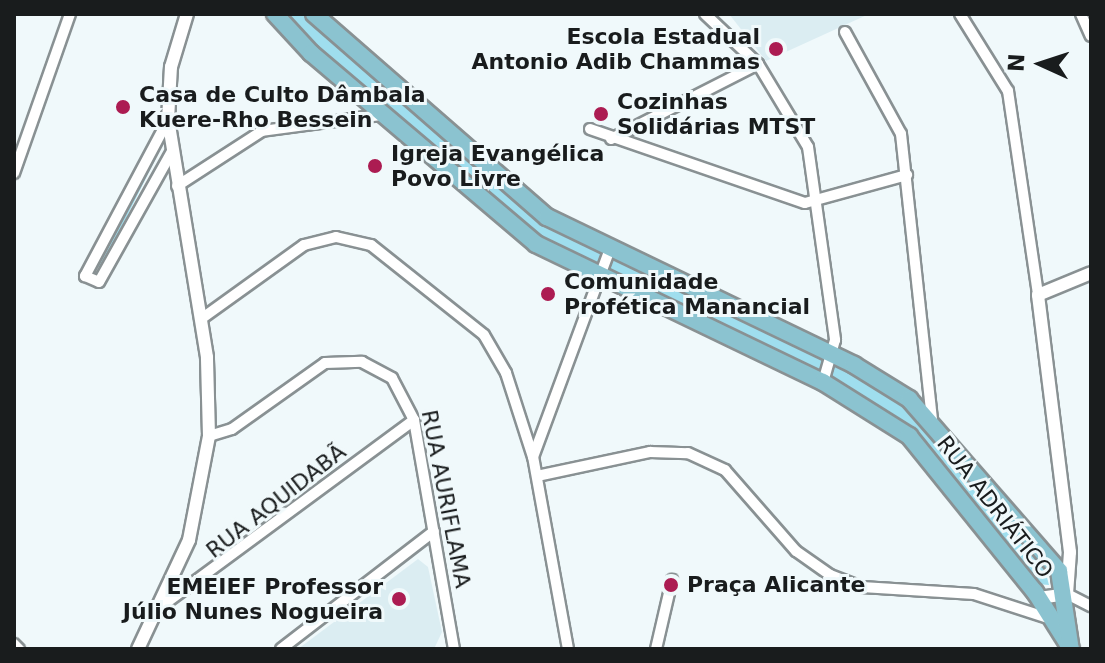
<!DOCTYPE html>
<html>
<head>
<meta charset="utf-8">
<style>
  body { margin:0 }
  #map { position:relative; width:1105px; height:663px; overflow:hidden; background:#f0f9fb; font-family:"DejaVu Sans",sans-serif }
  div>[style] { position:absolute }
  .built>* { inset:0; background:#dbedf2 }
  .green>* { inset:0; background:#9fdeee }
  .roads { filter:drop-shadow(2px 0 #899193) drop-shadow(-2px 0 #899193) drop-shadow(0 2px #899193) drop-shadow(0 -2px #899193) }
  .minor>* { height:10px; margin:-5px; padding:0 5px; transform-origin:5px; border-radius:5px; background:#fff }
  .tertiary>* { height:12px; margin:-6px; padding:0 6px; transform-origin:6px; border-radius:6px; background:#fff }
  .primary>* { height:16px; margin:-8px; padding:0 8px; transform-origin:8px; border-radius:8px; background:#8bc3d0 }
  .dots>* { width:22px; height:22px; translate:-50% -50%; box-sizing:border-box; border:4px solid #f0f9fb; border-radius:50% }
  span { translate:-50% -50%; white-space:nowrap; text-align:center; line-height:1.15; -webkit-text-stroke:6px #f0f9fb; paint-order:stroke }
  .poi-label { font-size:22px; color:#191c1d; font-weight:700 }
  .right { translate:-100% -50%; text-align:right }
  .left { translate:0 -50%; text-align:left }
  .street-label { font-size:22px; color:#191c1d }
  .frame { position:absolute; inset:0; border:16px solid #191c1d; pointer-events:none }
  .north { position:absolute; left:1001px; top:24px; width:80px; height:80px; -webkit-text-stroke:6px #f0f9fb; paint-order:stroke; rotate:273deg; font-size:22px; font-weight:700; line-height:32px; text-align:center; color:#191c1d }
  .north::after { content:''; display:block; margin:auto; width:28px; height:36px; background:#191c1d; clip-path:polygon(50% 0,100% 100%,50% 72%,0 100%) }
</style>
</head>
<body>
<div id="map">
  <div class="built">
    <i style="clip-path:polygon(729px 14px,869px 14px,766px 61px)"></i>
    <i style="clip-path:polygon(418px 559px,428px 567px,442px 632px,434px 649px,298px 649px)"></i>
  </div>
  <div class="green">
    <i style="clip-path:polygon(282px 14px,306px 14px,544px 222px,852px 370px,905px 404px,1044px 566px,1049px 585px,1037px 584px,929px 447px,894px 417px,539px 240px)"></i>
    <i style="clip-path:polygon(156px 158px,102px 266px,98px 267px,152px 159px)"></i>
  </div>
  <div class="roads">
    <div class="minor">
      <i style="left:705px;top:14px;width:73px;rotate:43.3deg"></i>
      <i style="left:758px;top:64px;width:97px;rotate:58.9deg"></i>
      <i style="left:808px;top:147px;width:195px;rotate:82deg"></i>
      <i style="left:835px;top:340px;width:44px;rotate:105.9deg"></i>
      <i style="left:960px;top:14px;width:91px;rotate:58.1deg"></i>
      <i style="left:1008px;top:91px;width:206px;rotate:81.6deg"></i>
      <i style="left:1081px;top:14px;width:24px;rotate:66deg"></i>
      <i style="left:845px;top:32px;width:116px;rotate:61.2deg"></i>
      <i style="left:901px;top:134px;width:287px;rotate:83.8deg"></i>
      <i style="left:168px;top:120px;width:177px;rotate:118deg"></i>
      <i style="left:85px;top:276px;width:15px;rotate:23deg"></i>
      <i style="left:99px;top:282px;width:148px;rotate:-60.8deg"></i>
      <i style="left:590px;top:129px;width:227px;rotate:19deg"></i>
      <i style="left:805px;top:203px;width:106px;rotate:-15.4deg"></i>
      <i style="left:611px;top:139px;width:165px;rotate:-27deg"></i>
      <i style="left:14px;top:173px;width:169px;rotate:-70.6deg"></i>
      <i style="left:177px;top:186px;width:101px;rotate:-32.9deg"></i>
      <i style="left:262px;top:131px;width:120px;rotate:-7.7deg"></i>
      <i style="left:201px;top:319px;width:127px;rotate:-35.7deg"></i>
      <i style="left:304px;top:245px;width:33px;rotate:-14deg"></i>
      <i style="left:336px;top:237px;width:36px;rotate:13deg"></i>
      <i style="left:371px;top:245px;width:144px;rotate:38.5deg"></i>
      <i style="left:484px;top:335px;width:44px;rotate:59.9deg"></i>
      <i style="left:506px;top:373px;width:88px;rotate:72.2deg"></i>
      <i style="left:209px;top:436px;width:24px;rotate:-17deg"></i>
      <i style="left:232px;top:429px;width:114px;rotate:-35.4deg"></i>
      <i style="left:325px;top:363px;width:37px;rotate:-2deg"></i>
      <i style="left:362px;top:362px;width:34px;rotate:28deg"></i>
      <i style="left:392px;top:378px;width:47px;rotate:62.4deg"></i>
      <i style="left:414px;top:420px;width:232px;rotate:80.1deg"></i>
      <i style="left:537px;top:476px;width:116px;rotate:-12deg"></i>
      <i style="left:650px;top:452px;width:38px;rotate:2deg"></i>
      <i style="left:688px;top:453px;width:41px;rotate:24.7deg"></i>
      <i style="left:725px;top:470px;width:108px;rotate:48.8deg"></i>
      <i style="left:796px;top:551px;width:42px;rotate:35.2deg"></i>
      <i style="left:830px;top:575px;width:34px;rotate:21deg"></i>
      <i style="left:862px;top:587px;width:112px;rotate:3.6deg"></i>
      <i style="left:974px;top:594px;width:81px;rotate:18deg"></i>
      <i style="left:1067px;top:594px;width:27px;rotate:27deg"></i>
      <i style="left:159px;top:608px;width:317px;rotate:-36.4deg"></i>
      <i style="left:14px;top:644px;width:7px;rotate:45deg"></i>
      <i style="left:281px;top:649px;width:193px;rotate:-37.6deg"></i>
      <i style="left:568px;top:649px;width:195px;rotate:-100.3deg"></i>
      <i style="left:533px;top:457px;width:219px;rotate:-69.7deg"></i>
      <i style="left:656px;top:649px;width:71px;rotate:-76.9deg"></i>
    </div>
    <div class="tertiary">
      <i style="left:1039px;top:598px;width:28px;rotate:-8deg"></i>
      <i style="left:1067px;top:594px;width:42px;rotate:-85.9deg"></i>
      <i style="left:1070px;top:552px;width:259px;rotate:-97.1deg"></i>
      <i style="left:1038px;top:295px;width:57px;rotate:-22.5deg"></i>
      <i style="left:138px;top:649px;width:120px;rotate:-64.9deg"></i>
      <i style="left:189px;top:540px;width:106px;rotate:-79.1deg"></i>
      <i style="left:209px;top:436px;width:79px;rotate:-91.5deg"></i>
      <i style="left:207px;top:357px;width:240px;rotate:-99.3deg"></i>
      <i style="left:168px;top:120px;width:53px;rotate:-86.8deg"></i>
      <i style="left:171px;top:67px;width:55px;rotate:-73.2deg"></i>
    </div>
    <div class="primary">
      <i style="left:275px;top:14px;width:53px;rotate:47.3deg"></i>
      <i style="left:311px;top:53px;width:295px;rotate:40.3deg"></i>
      <i style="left:536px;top:244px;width:318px;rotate:25.7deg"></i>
      <i style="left:823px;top:382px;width:102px;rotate:32.1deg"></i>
      <i style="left:909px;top:436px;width:201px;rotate:51.1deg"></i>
      <i style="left:1035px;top:592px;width:67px;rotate:57.7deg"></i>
      <i style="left:314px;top:14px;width:309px;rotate:41.1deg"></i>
      <i style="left:547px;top:217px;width:341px;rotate:25.7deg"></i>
      <i style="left:854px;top:365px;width:65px;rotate:31.7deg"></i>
      <i style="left:909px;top:399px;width:228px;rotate:48.9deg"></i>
      <i style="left:1059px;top:571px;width:74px;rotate:81.4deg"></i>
    </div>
  </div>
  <div class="dots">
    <i style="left:776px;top:49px;background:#ac1c52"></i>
    <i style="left:123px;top:107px;background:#ac1c52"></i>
    <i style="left:601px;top:114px;background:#ac1c52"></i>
    <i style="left:375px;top:166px;background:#ac1c52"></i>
    <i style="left:548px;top:294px;background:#ac1c52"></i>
    <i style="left:671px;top:585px;background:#ac1c52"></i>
    <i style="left:399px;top:599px;background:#ac1c52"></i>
  </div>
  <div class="poi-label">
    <span class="right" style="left:760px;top:49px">Escola Estadual<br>Antonio Adib Chammas</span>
    <span class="left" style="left:139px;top:107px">Casa de Culto Dâmbala<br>Kuere-Rho Bessein</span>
    <span class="left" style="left:617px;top:114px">Cozinhas<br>Solidárias MTST</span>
    <span class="left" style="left:391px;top:166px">Igreja Evangélica<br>Povo Livre</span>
    <span class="left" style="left:564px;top:294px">Comunidade<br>Profética Manancial</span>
    <span class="left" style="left:687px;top:585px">Praça Alicante</span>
    <span class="right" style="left:383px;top:599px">EMEIEF Professor<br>Júlio Nunes Nogueira</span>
  </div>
  <div class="street-label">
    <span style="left:446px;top:499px;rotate:79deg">RUA AURIFLAMA</span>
    <span style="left:276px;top:501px;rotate:-38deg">RUA AQUIDABÃ</span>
    <span style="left:995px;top:507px;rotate:52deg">RUA ADRIÁTICO</span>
  </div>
  <div class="frame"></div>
  <div class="north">N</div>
</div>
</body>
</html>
